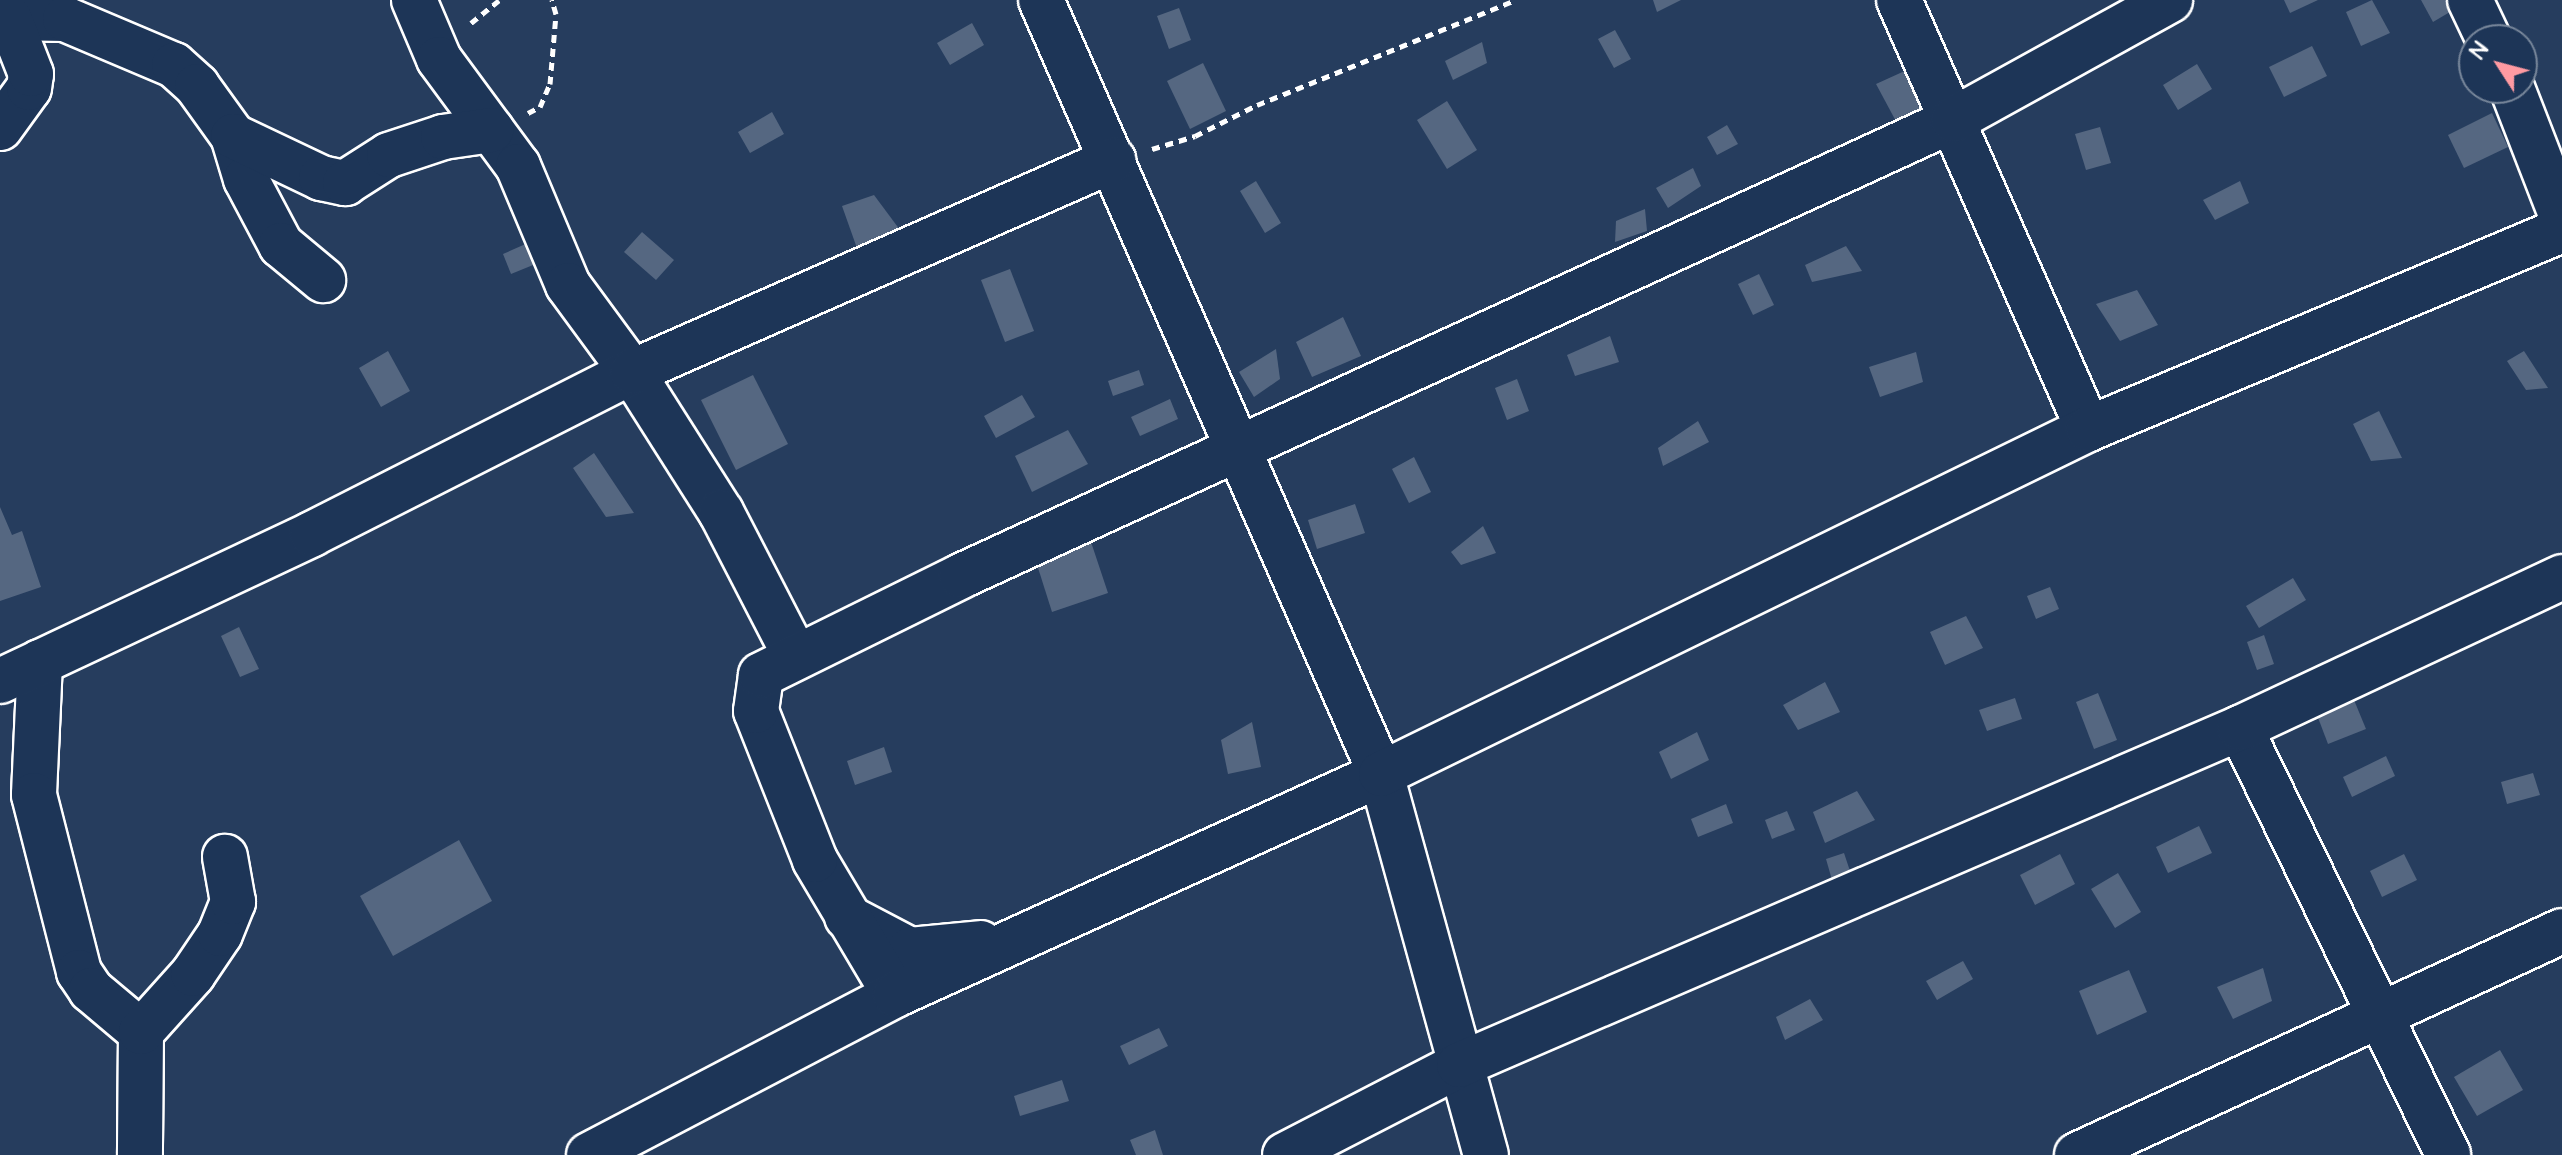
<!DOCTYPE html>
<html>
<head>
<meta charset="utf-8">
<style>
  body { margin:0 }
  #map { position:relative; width:2562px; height:1155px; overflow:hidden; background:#263d5e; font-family:"Architects Daughter",sans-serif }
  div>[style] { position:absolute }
  .building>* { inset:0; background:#556781 }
  .path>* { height:5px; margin-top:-2.5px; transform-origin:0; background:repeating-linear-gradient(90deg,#fff 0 8px,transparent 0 14px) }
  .roads { filter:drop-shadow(2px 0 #fff) drop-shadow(-2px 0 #fff) drop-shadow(0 2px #fff) drop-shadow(0 -2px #fff) }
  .minor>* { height:44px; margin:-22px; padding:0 22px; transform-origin:22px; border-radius:22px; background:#1d3557 }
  span { translate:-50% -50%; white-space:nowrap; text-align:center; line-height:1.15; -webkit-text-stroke:6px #1d3557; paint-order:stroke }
  .north { position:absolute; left:2458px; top:24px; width:80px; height:80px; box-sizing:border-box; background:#1d3557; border:2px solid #77869a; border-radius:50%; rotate:306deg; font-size:22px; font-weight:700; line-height:32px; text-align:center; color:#fff }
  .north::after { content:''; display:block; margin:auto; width:28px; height:36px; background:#ff9aa2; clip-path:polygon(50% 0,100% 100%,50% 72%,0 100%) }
</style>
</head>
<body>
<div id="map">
  <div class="building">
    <i style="clip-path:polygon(1653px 0,1681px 0,1657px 12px)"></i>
    <i style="clip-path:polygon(2284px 0,2318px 0,2290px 13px)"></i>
    <i style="clip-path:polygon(2372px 0,2390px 33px,2361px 46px,2346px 12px)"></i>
    <i style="clip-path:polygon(2421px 0,2450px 0,2455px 9px,2433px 22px)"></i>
    <i style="clip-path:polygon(1179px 8px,1191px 40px,1169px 49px,1157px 16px)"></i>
    <i style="clip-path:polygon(972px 23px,984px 45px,950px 65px,937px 43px)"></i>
    <i style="clip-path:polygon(1615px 30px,1631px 59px,1614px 68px,1598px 39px)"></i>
    <i style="clip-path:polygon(1482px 42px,1487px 63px,1453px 80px,1445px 61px)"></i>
    <i style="clip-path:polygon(2312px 46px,2327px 76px,2284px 97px,2269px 67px)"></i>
    <i style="clip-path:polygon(1203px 63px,1226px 111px,1190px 129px,1167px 81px)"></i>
    <i style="clip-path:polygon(2197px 64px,2212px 89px,2178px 110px,2163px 85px)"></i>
    <i style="clip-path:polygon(1909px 69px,1920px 112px,1898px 125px,1876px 84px)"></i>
    <i style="clip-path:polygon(1447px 101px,1477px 150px,1447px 169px,1417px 120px)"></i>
    <i style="clip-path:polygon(772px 112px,784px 134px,750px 153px,738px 132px)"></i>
    <i style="clip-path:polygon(2492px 113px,2508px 147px,2464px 168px,2448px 135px)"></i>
    <i style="clip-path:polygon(1727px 125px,1738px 144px,1717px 155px,1707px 137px)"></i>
    <i style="clip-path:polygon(2100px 127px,2111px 163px,2086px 170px,2075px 134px)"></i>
    <i style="clip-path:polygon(1693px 168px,1701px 186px,1668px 208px,1656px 188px)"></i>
    <i style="clip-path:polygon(1256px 181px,1281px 223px,1265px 233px,1240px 191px)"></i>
    <i style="clip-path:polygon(2240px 181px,2249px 203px,2215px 220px,2203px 200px)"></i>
    <i style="clip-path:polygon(874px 195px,903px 234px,858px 251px,842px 206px)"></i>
    <i style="clip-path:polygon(1645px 209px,1647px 231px,1615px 242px,1616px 221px)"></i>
    <i style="clip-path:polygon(642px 232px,674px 260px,656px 280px,624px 252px)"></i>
    <i style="clip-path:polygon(530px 242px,538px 263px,511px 274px,503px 254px)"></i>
    <i style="clip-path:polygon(1846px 246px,1862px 271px,1812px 282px,1805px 265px)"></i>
    <i style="clip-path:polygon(1010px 269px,1034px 331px,1005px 342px,981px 280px)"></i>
    <i style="clip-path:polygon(1759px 274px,1774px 305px,1753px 315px,1738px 284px)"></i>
    <i style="clip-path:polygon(2137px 290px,2158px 325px,2120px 341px,2096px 304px)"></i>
    <i style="clip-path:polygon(1343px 317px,1361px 356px,1312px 377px,1296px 342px)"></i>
    <i style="clip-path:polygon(1610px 336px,1619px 362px,1575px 376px,1567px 355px)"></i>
    <i style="clip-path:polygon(1276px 349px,1280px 379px,1254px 397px,1239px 372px)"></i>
    <i style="clip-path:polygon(388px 351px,410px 391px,381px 407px,359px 368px)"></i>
    <i style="clip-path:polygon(2524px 351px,2548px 388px,2526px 390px,2507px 361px)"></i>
    <i style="clip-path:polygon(1916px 352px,1923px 382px,1880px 397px,1869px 367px)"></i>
    <i style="clip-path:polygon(1139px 370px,1144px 385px,1113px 396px,1108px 381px)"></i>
    <i style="clip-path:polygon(753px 375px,788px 444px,736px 470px,701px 400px)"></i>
    <i style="clip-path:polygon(1517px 379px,1529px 411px,1507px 420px,1495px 388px)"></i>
    <i style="clip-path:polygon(1022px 395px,1035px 417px,996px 438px,984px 416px)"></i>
    <i style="clip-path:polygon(1170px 399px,1178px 419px,1140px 436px,1131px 417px)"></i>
    <i style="clip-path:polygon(2379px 411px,2402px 458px,2371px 461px,2353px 424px)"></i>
    <i style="clip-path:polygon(1698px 421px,1709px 442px,1663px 466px,1658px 448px)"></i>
    <i style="clip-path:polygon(1068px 430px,1088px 464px,1032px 492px,1015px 456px)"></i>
    <i style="clip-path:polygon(594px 453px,634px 513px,606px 517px,573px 468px)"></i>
    <i style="clip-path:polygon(1414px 457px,1431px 492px,1409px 503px,1392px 469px)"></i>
    <i style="clip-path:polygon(1355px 504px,1365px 533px,1317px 549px,1308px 520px)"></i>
    <i style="clip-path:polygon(0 507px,12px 535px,22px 531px,41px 587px,0 601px)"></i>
    <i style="clip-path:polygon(1483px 526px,1496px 553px,1461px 565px,1451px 552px)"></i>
    <i style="clip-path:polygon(1088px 533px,1108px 593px,1052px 612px,1033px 552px)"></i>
    <i style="clip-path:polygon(2293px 578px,2306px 600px,2259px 628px,2246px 606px)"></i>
    <i style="clip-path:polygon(2050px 587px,2059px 609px,2036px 619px,2027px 596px)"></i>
    <i style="clip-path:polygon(1966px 616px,1983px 648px,1945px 665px,1930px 632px)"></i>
    <i style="clip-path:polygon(239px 627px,259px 669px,240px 677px,221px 636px)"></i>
    <i style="clip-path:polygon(2264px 635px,2274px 664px,2257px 670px,2247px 642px)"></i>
    <i style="clip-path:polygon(1825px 682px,1840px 712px,1798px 730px,1783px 705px)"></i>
    <i style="clip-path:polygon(2098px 693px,2117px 740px,2094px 749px,2076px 702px)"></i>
    <i style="clip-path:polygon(2015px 698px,2022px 719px,1987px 731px,1979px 710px)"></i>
    <i style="clip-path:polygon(2354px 700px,2366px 729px,2328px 744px,2317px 715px)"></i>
    <i style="clip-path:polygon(1252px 722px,1261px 767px,1228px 774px,1221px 740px)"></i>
    <i style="clip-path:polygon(1697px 732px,1709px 760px,1671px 779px,1659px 752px)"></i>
    <i style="clip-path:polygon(884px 747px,892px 772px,855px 785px,847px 761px)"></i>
    <i style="clip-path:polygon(2386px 756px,2395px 776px,2352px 797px,2343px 777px)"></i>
    <i style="clip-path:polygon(2533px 773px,2540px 795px,2507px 804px,2501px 782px)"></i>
    <i style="clip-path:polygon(1857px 791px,1875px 820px,1825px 843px,1813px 812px)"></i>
    <i style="clip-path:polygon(1726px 804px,1733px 823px,1698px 837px,1691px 819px)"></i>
    <i style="clip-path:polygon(1787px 811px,1795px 830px,1772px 839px,1765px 820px)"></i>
    <i style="clip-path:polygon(2199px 826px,2212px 853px,2168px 873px,2156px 847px)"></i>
    <i style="clip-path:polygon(459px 840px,492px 901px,393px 956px,360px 896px)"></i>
    <i style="clip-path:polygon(1844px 853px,1851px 874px,1832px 880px,1826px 859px)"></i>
    <i style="clip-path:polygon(2060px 854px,2075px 884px,2035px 905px,2020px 875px)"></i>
    <i style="clip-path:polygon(2404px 854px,2417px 880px,2382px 897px,2370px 871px)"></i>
    <i style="clip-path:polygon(2118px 873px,2141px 912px,2115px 928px,2091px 889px)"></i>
    <i style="clip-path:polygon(1963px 961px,1973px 979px,1937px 1000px,1926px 981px)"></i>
    <i style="clip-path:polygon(2263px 968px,2272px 1001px,2233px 1019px,2217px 987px)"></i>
    <i style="clip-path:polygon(2129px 970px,2147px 1012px,2097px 1035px,2079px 991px)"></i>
    <i style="clip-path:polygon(1810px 999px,1823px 1020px,1785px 1040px,1776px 1017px)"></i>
    <i style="clip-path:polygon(1159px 1028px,1168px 1046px,1129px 1065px,1120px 1046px)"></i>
    <i style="clip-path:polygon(2500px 1050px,2523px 1090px,2477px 1116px,2454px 1077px)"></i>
    <i style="clip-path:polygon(1062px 1080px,1069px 1101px,1020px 1116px,1014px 1096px)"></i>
    <i style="clip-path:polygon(1155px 1130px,1163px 1155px,1136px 1155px,1130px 1140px)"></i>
  </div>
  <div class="path">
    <i style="left:471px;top:23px;width:36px;rotate:-39deg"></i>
    <i style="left:528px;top:113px;width:13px;rotate:-27deg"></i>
    <i style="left:540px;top:107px;width:25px;rotate:-67deg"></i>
    <i style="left:550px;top:84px;width:70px;rotate:-85.1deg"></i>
    <i style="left:556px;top:14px;width:15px;rotate:-106deg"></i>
    <i style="left:1152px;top:149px;width:45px;rotate:-16.8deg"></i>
    <i style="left:1195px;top:136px;width:69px;rotate:-26.6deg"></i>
    <i style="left:1257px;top:105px;width:279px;rotate:-22.1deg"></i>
  </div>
  <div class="roads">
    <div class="minor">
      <i style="left:414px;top:0;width:64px;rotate:67deg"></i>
      <i style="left:439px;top:59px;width:133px;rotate:53.6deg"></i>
      <i style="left:518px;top:166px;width:129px;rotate:67.2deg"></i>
      <i style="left:568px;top:285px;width:108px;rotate:53.7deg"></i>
      <i style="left:632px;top:372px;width:166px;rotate:57.6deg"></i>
      <i style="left:721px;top:512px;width:163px;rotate:62.7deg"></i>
      <i style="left:1041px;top:0;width:845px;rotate:66.29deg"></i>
      <i style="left:1381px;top:774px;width:395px;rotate:74.6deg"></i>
      <i style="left:1899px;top:0;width:469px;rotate:66.2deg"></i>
      <i style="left:2470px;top:0;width:44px;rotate:64.6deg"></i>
      <i style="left:0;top:12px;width:11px;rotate:34deg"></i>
      <i style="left:9px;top:18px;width:56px;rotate:1deg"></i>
      <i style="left:65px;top:19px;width:118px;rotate:22.9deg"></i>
      <i style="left:174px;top:65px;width:31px;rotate:42deg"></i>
      <i style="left:197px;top:86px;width:62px;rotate:54.2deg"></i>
      <i style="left:233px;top:136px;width:45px;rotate:73.2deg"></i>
      <i style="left:246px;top:179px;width:75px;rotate:62.1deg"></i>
      <i style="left:281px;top:245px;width:55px;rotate:39.8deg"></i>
      <i style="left:2512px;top:88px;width:138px;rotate:68.8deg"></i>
      <i style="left:0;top:128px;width:49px;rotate:-54.1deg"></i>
      <i style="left:29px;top:88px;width:14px;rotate:-82deg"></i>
      <i style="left:31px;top:74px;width:60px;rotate:-111.4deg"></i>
      <i style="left:233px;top:136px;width:98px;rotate:25.5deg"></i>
      <i style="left:321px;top:178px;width:25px;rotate:12deg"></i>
      <i style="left:345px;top:183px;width:52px;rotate:-32.5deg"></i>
      <i style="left:389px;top:155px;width:57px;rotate:-18.4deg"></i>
      <i style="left:443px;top:137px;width:49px;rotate:-8.3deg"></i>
      <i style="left:40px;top:662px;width:133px;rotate:92.6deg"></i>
      <i style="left:34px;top:795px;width:183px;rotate:75.7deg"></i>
      <i style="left:79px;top:972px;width:22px;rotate:56deg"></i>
      <i style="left:91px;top:990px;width:65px;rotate:40deg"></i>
      <i style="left:141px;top:1032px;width:123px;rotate:90.5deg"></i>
      <i style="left:0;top:681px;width:345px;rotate:-25.2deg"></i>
      <i style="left:312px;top:534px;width:359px;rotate:-26.9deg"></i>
      <i style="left:632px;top:372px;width:526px;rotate:-23.79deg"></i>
      <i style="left:2240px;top:728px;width:475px;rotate:64deg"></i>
      <i style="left:847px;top:917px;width:71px;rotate:27.6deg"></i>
      <i style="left:910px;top:950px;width:71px;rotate:-5.6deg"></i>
      <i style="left:895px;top:995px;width:157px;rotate:-120.7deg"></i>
      <i style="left:815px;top:860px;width:160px;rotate:-111.6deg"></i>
      <i style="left:756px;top:711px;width:36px;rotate:-82deg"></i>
      <i style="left:761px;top:675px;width:223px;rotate:-26.3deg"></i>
      <i style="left:961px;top:576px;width:1092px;rotate:-24.69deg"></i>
      <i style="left:1953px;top:120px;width:248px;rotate:-28.9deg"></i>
      <i style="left:141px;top:1032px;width:78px;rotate:-48.1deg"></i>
      <i style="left:193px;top:974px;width:48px;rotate:-56deg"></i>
      <i style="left:220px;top:934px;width:35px;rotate:-68deg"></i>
      <i style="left:233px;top:902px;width:46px;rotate:-100.1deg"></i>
      <i style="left:589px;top:1155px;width:345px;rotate:-27.6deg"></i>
      <i style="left:895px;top:995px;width:534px;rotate:-24.45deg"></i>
      <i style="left:1381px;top:774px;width:787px;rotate:-26.01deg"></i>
      <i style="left:2088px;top:429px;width:514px;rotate:-22.77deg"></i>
      <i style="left:1285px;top:1155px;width:196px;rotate:-27.3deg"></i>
      <i style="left:1459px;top:1065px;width:851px;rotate:-23.34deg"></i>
      <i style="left:2240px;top:728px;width:356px;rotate:-25.1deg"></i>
      <i style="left:2077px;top:1155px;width:534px;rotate:-24.79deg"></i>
    </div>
  </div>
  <div class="north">N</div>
</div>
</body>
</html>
